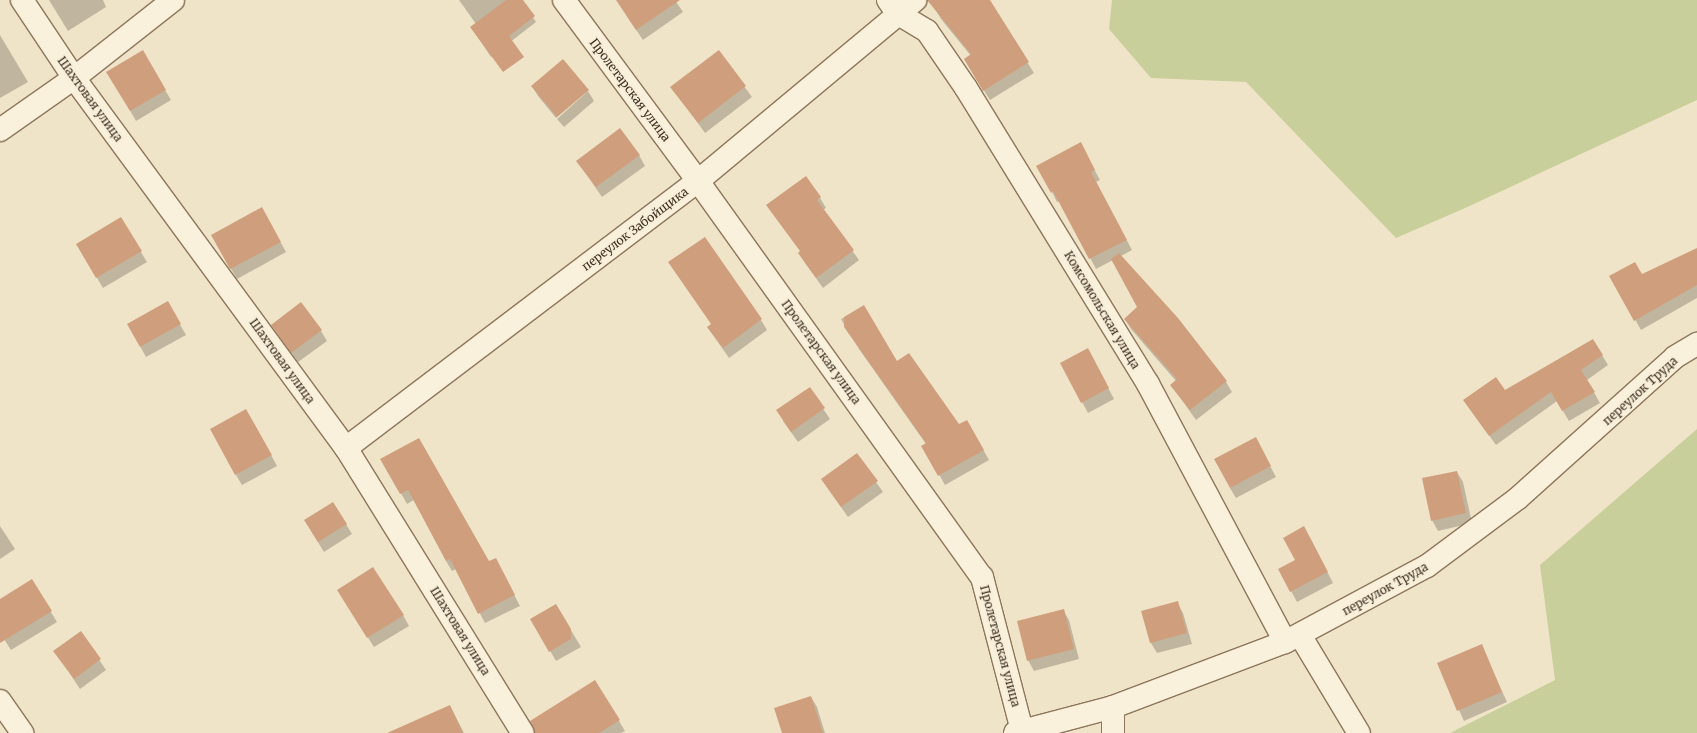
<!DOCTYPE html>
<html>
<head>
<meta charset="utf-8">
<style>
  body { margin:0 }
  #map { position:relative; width:1697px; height:733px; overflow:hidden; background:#f0e4c8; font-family:Merriweather,serif }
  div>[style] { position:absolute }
  .green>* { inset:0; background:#c9cf9b }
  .shadow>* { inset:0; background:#0003 }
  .building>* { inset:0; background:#cf9f7d }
  .roads { filter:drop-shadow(1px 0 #8d765c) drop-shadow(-1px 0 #8d765c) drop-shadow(0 1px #8d765c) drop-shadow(0 -1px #8d765c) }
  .street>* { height:22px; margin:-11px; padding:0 11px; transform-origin:11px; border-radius:11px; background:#faf1dc }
  .secondary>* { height:22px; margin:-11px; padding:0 11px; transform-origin:11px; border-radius:11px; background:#faf1dc }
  span { translate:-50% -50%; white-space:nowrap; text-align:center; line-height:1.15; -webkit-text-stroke:4px #f7eed8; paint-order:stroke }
  .street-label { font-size:12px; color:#3d2e20 }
</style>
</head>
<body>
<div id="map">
  <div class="green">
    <i style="clip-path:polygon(1112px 0,1697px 0,1697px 100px,1463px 209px,1396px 238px,1246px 82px,1151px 78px,1109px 29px)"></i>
    <i style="clip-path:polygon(1697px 429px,1697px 733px,1450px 733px,1555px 680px,1540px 565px)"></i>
  </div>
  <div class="shadow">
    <i style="clip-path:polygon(49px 0,103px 0,106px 7px,68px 31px)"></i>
    <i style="clip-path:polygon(459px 0,522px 0,536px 22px,491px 57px,471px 27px,476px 24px)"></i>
    <i style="clip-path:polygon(627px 0,675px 0,683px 12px,643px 40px,626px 15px)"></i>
    <i style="clip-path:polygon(946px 0,988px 0,1034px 73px,990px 100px,971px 70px,971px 56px,941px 19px,935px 9px)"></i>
    <i style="clip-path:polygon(0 35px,28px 82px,0 98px)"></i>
    <i style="clip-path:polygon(718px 51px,752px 97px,705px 133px,672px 87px)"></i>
    <i style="clip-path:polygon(142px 52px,171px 100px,136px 121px,108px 72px)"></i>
    <i style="clip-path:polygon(532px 86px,588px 90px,556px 118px,538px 96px)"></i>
    <i style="clip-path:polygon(588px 91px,594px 101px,564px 127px,557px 119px)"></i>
    <i style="clip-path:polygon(1086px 154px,1100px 180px,1096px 182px,1132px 250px,1121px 256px,1177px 319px,1226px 382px,1232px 392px,1196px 420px,1171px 385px,1176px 381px,1131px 329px,1125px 319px,1139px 307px,1113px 260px,1096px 269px,1060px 201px,1057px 202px,1052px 192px)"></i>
    <i style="clip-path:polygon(639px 155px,645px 166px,602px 197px,577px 161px)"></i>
    <i style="clip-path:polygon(820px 198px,826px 208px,823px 210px,859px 260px,823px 288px,805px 263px,799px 253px,801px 252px,774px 215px)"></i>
    <i style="clip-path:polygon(262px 209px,286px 252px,237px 279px,212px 236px)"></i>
    <i style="clip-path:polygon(120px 218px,147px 262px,103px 288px,83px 254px)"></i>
    <i style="clip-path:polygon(1697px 249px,1697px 298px,1641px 330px,1611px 277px,1642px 275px)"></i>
    <i style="clip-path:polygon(167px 302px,186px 335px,146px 357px,128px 324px)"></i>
    <i style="clip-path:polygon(864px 307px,897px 363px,959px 426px,967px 421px,989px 460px,945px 485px,923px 446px,926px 444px,859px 349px,841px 319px)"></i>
    <i style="clip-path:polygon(761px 320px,767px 330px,729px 358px,708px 328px)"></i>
    <i style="clip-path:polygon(272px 325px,321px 331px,327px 341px,298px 362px)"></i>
    <i style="clip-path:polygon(1602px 355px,1608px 365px,1587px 380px,1600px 403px,1569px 421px,1557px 401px,1496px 445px,1464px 400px,1505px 391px)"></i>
    <i style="clip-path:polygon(1093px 359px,1114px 399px,1088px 413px,1061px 363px)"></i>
    <i style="clip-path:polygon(809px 388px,830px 419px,798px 442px,783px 421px)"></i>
    <i style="clip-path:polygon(252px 420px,277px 466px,242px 485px,236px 475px)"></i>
    <i style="clip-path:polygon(1261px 449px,1276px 477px,1236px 498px,1230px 488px)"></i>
    <i style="clip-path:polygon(857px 455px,883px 492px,848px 517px,822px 480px)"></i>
    <i style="clip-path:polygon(382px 459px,489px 562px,501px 569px,520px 606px,485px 623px,456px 569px,452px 571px,446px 561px,414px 500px,407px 504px)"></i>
    <i style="clip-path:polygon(1457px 472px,1463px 482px,1472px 523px,1438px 531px,1432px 520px)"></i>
    <i style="clip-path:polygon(346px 524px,352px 534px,324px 552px,311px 531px)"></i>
    <i style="clip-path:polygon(0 526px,15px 549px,0 559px)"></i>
    <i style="clip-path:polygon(1310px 538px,1333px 583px,1297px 602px,1279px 569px,1296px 561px)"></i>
    <i style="clip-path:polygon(32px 581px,57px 622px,11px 650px,0 633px,0 600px)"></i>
    <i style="clip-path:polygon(344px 600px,403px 615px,409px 626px,374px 647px)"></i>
    <i style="clip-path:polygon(1177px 603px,1183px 613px,1192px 644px,1157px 653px,1151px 643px,1142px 612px)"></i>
    <i style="clip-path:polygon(556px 605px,581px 647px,556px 661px,532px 620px)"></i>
    <i style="clip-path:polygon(1063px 610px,1069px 620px,1079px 659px,1034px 671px,1028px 660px)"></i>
    <i style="clip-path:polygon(81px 633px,106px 670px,80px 689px,55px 651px)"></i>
    <i style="clip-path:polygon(1481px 645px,1507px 702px,1464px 721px,1438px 664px)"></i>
    <i style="clip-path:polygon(595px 681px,625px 731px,621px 733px,545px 733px)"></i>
    <i style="clip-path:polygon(811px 697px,817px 707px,825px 733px,783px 733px)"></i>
    <i style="clip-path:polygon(450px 706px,464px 733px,411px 733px)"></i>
  </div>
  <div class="building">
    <i style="clip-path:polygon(506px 0,523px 0,535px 16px,509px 36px,524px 57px,503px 72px,470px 27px)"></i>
    <i style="clip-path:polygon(616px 0,680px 0,636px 30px)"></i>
    <i style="clip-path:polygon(927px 0,990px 0,1029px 62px,983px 91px,964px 59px,971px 54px)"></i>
    <i style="clip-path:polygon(143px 50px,166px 90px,130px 111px,106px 72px)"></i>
    <i style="clip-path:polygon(719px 50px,746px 86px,698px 123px,670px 87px)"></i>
    <i style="clip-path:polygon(563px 59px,589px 90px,557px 117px,531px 86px)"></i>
    <i style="clip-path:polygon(620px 128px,640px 155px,596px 187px,576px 161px)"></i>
    <i style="clip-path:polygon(1081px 142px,1095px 170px,1091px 172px,1127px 240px,1089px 259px,1053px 191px,1051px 193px,1036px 166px)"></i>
    <i style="clip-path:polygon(806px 176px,821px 197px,817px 200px,854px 250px,816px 278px,798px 253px,800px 251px,766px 205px)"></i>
    <i style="clip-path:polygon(262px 207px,281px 242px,230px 269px,211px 235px)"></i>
    <i style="clip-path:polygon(121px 217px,142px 251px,96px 278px,76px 244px)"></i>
    <i style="clip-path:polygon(705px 237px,762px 319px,723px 348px,707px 327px,711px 324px,668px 262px)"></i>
    <i style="clip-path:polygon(1697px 248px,1697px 285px,1634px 321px,1609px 276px,1635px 262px,1642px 274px)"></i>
    <i style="clip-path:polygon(1119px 253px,1178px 318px,1227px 381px,1190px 410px,1170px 385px,1177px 379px,1124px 319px,1137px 307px,1111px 259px)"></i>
    <i style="clip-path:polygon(168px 301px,181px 324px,140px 347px,127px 324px)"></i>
    <i style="clip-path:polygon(301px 302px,322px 330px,291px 353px,271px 325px)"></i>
    <i style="clip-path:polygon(864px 305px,897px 361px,909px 353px,959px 424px,967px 420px,984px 450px,938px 476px,921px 446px,926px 443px,844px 327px,844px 317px)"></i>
    <i style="clip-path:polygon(1593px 339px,1603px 355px,1581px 370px,1595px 392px,1562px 411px,1551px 392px,1489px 436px,1463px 400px,1496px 377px,1505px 390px)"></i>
    <i style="clip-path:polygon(1088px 348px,1109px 388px,1081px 403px,1060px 363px)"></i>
    <i style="clip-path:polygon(810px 387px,825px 408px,791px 432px,776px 410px)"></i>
    <i style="clip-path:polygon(246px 409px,272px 455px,235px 475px,210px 429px)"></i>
    <i style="clip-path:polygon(1256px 437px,1271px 466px,1230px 488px,1214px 459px)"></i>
    <i style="clip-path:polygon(419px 438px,489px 561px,496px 558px,515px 595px,478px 614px,450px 559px,446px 561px,408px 490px,400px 494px,380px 459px)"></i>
    <i style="clip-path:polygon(857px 453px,878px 481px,841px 507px,821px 479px)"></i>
    <i style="clip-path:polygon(1457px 471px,1466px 513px,1431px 521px,1422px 478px)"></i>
    <i style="clip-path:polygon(333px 502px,347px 524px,318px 542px,304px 520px)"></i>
    <i style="clip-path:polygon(1304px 526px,1328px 572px,1290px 592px,1278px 569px,1295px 560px,1283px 538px)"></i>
    <i style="clip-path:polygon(373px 567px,404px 615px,367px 638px,337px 590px)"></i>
    <i style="clip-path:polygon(32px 579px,52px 611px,0 643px,0 599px)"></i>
    <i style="clip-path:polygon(1178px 601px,1187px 633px,1150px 643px,1141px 611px)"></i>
    <i style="clip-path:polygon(556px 604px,571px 629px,571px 639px,549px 652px,530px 619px)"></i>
    <i style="clip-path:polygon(1064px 609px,1074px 649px,1027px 661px,1017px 621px)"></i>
    <i style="clip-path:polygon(81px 631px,101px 659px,74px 679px,53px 651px)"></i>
    <i style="clip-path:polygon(1482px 644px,1502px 692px,1457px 711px,1437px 663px)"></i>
    <i style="clip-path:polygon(595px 680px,620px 720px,599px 733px,535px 733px,530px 721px)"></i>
    <i style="clip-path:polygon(811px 696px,823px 733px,782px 733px,774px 708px)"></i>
    <i style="clip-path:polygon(450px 705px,463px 733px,387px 733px)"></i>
  </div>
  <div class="roads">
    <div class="street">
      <i style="left:22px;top:0;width:94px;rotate:56.3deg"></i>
      <i style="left:74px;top:78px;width:459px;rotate:53.7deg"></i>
      <i style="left:346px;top:448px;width:335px;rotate:58.2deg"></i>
      <i style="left:564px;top:0;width:225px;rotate:53.5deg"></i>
      <i style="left:698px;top:181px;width:487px;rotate:54.4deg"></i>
      <i style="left:982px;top:577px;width:159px;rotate:75.4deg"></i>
      <i style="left:888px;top:0;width:16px;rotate:55deg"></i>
      <i style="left:897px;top:13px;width:35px;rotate:31deg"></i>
      <i style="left:927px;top:31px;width:69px;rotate:55.6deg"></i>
      <i style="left:966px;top:88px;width:347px;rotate:58.4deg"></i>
      <i style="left:1148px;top:384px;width:292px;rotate:62deg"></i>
      <i style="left:0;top:130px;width:90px;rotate:-35.1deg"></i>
      <i style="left:74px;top:78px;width:126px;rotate:-38.2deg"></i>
      <i style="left:346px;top:448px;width:442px;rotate:-37.2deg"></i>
      <i style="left:698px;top:181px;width:283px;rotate:-39.8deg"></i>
      <i style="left:1300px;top:635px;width:114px;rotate:59deg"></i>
      <i style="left:0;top:701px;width:39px;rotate:55deg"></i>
      <i style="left:1113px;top:707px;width:26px;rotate:90deg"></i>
    </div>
    <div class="secondary">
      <i style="left:1015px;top:733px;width:101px;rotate:-14.9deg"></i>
      <i style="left:1113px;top:707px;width:184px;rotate:-20.7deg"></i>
      <i style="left:1285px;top:642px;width:161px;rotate:-28.2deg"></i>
      <i style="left:1427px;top:566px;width:112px;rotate:-36.7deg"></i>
      <i style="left:1517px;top:499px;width:212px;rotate:-41.9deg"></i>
      <i style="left:1675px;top:357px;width:26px;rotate:-31deg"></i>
    </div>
  </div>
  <div class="street-label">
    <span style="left:630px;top:90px;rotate:53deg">Пролетарская улица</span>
    <span style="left:90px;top:99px;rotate:54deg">Шахтовая улица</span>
    <span style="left:635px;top:229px;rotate:-37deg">переулок Забойщика</span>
    <span style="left:1102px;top:310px;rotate:59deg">Комсомольская улица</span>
    <span style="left:821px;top:352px;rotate:54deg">Пролетарская улица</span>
    <span style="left:282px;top:361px;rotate:54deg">Шахтовая улица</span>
    <span style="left:1640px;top:391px;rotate:-42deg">переулок Труда</span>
    <span style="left:1385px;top:589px;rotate:-29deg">переулок Труда</span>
    <span style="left:460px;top:631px;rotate:58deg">Шахтовая улица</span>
    <span style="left:1000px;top:646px;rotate:75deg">Пролетарская улица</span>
  </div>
</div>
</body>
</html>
